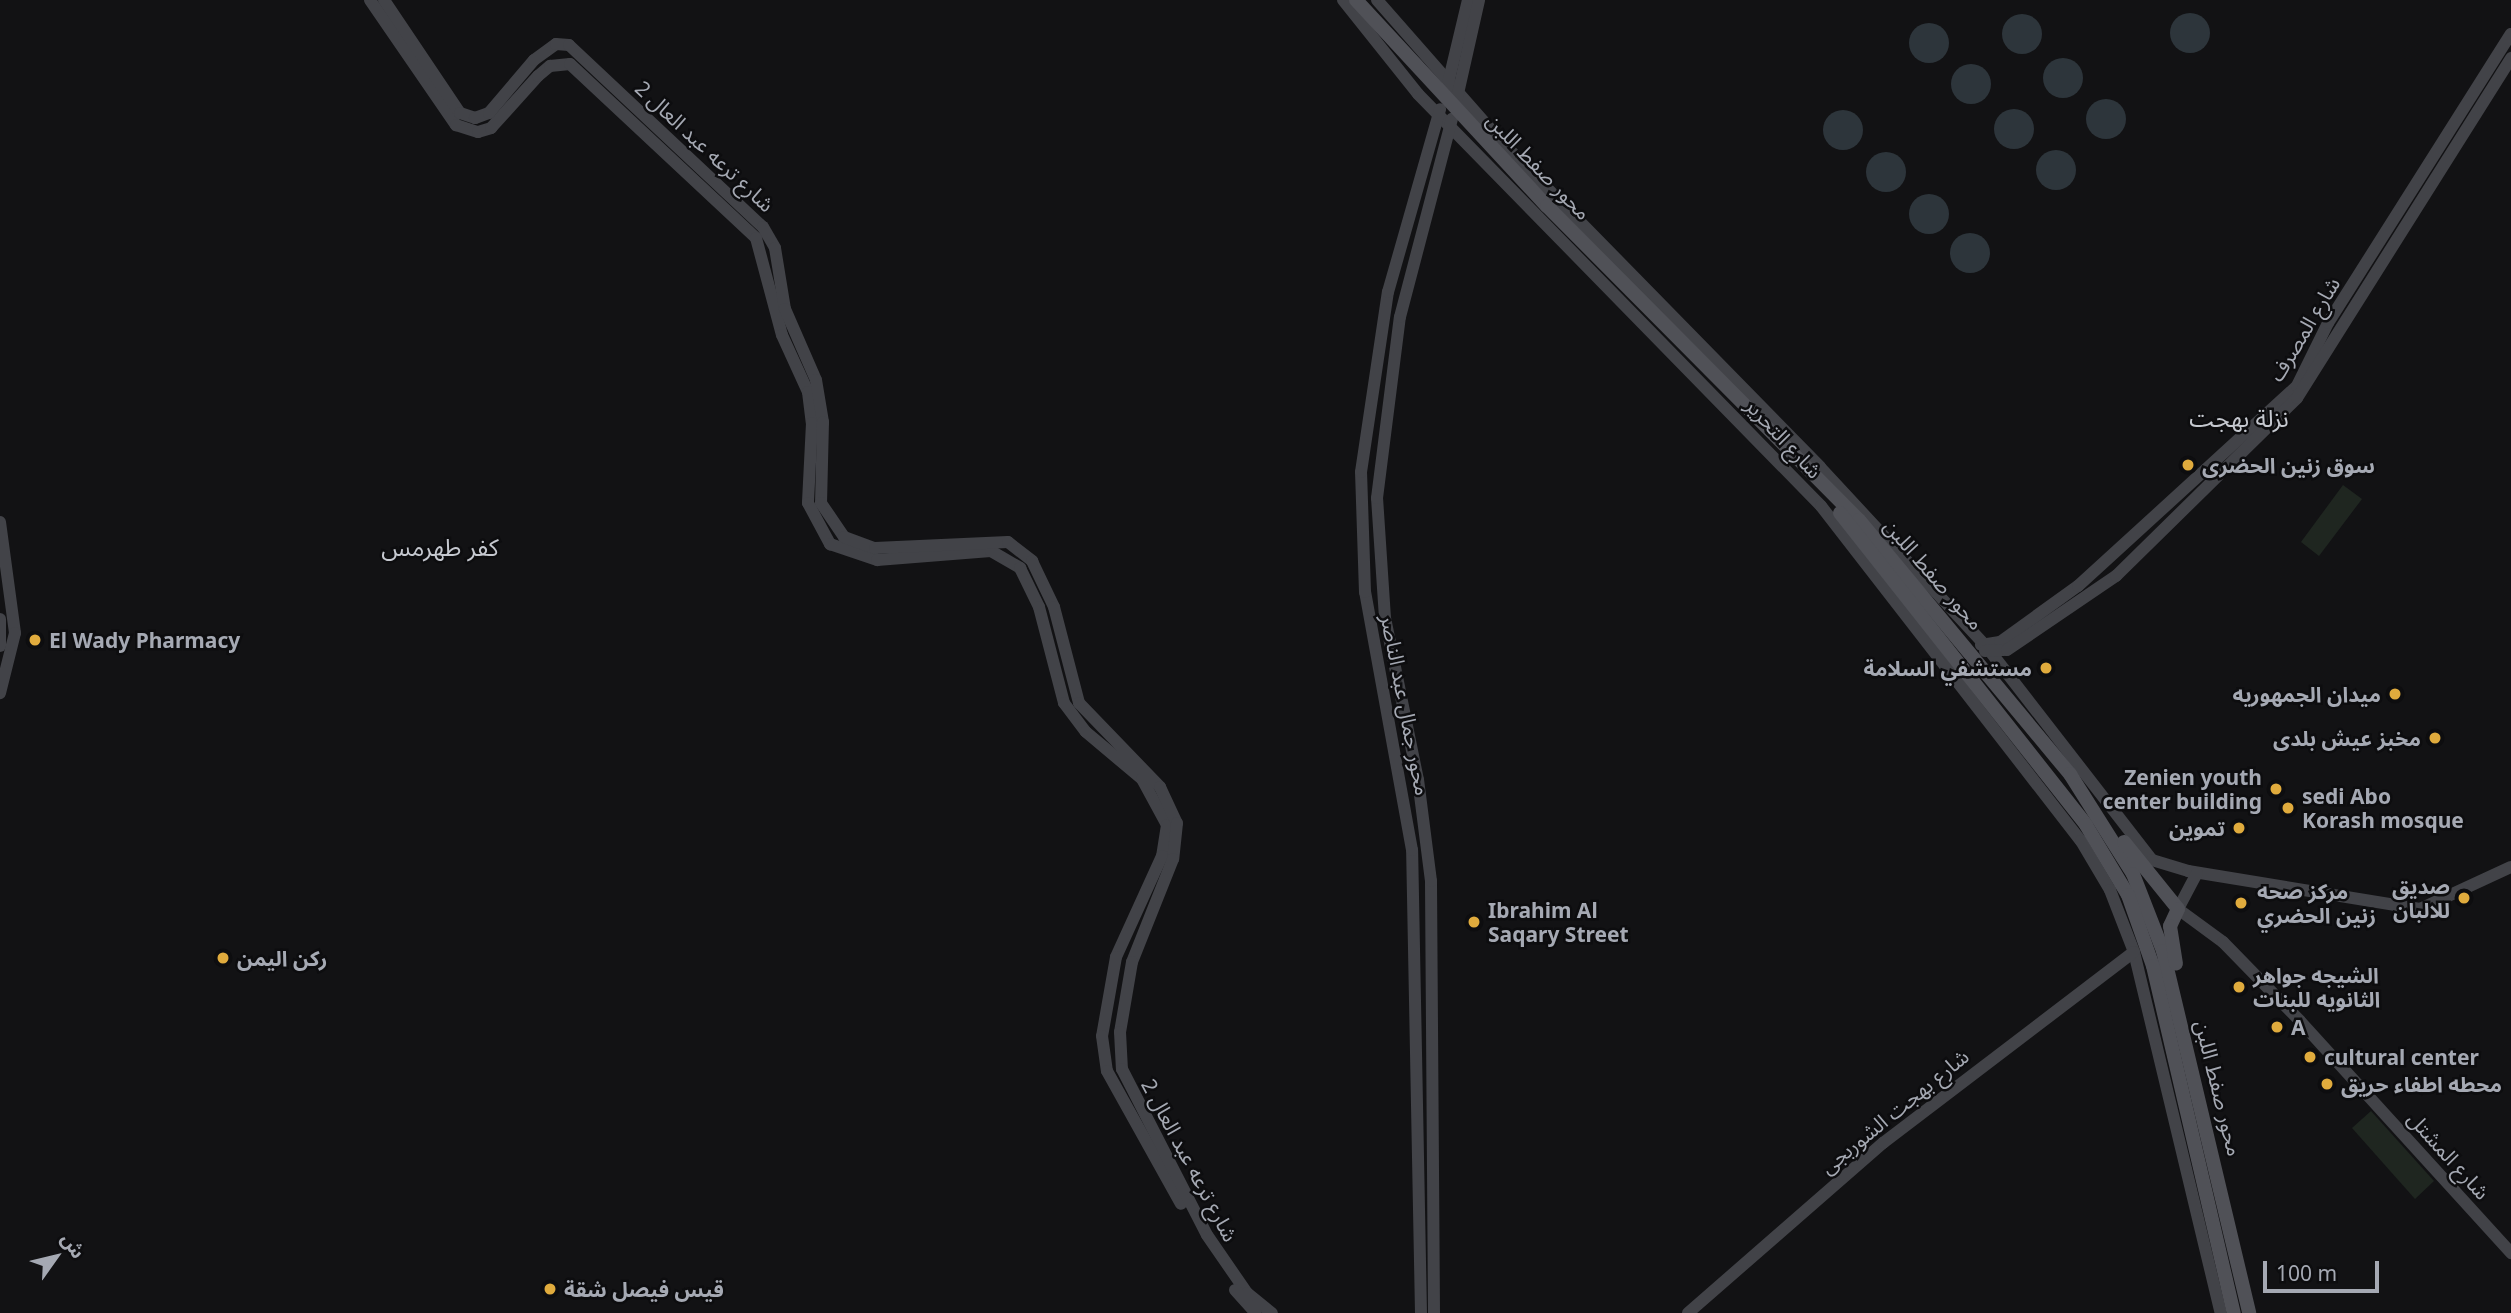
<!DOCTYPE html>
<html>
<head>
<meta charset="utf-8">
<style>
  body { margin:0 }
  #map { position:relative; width:2511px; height:1313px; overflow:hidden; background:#121214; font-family:"Noto Sans","Noto Sans Arabic",sans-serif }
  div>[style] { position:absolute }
  .green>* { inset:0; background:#1f2620 }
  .water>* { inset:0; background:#2d353b }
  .round { border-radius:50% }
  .secondary>* { height:12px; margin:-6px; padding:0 6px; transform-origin:6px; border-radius:6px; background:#424348 }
  .primary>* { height:14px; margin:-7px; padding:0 7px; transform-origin:7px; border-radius:7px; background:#505157 }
  .dots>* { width:19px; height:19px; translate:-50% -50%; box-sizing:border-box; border:4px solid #0d0d0f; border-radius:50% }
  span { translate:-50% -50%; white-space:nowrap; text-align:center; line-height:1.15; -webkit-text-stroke:5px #0d0d0f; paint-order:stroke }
  .street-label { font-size:21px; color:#a5a9b3 }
  .poi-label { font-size:21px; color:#a5a9b3; font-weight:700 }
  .left { translate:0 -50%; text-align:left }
  .right { translate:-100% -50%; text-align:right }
  .quarter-label { font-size:24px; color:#c5c8cf }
  .north { position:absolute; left:21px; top:1222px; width:70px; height:70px; -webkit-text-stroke:5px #0d0d0f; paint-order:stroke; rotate:56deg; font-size:19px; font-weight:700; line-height:28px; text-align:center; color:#a5a9b3 }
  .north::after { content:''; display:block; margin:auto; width:24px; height:32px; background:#a5a9b3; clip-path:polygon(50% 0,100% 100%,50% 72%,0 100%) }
  .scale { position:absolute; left:2263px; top:1261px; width:116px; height:32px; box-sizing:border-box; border:4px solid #a5a9b3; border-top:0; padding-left:9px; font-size:21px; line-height:24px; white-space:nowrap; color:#a5a9b3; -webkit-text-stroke:5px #0d0d0f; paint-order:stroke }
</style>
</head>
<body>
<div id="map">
  <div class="green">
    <i style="clip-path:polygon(2343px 485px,2362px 499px,2319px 556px,2301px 542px)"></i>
    <i style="clip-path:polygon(2371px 1111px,2434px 1181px,2415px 1199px,2352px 1128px)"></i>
  </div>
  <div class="water">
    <i class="round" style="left:2170px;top:13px;width:40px;height:40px"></i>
    <i class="round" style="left:2002px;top:14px;width:40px;height:40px"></i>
    <i class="round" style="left:1909px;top:23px;width:40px;height:40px"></i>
    <i class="round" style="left:2043px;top:58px;width:40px;height:40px"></i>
    <i class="round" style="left:1951px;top:64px;width:40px;height:40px"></i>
    <i class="round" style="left:2086px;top:99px;width:40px;height:40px"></i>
    <i class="round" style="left:1994px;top:109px;width:40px;height:40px"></i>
    <i class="round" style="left:1823px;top:110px;width:40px;height:40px"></i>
    <i class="round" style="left:2036px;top:150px;width:40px;height:40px"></i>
    <i class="round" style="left:1866px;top:152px;width:40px;height:40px"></i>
    <i class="round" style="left:1909px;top:194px;width:40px;height:40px"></i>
    <i class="round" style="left:1950px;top:233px;width:40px;height:40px"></i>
  </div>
  <div class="secondary">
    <i style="left:370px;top:0;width:152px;rotate:55.5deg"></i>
    <i style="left:456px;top:125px;width:23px;rotate:18deg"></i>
    <i style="left:478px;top:132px;width:14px;rotate:-17deg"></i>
    <i style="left:491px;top:128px;width:70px;rotate:-47.9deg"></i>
    <i style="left:538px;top:76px;width:16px;rotate:-40deg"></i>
    <i style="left:550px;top:66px;width:20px;rotate:-6deg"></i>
    <i style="left:570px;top:64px;width:255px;rotate:43.1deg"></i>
    <i style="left:756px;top:238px;width:100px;rotate:75deg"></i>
    <i style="left:782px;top:335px;width:63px;rotate:65.5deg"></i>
    <i style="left:808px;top:392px;width:31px;rotate:83deg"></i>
    <i style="left:812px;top:423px;width:80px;rotate:92.9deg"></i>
    <i style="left:808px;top:503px;width:47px;rotate:61.8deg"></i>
    <i style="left:830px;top:544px;width:50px;rotate:18.8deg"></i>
    <i style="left:877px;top:560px;width:114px;rotate:-4.5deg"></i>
    <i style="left:991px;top:551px;width:34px;rotate:30deg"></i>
    <i style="left:1020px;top:568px;width:43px;rotate:64deg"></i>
    <i style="left:1039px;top:607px;width:99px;rotate:75.4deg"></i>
    <i style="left:1064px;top:703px;width:36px;rotate:53deg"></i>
    <i style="left:1086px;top:732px;width:73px;rotate:40deg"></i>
    <i style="left:1142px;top:779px;width:52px;rotate:61.5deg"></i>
    <i style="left:1167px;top:825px;width:31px;rotate:99deg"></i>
    <i style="left:1162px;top:856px;width:111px;rotate:114.5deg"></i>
    <i style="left:1116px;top:957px;width:80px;rotate:100deg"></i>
    <i style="left:1102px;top:1036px;width:35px;rotate:82deg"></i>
    <i style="left:1107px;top:1071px;width:152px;rotate:60.9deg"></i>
    <i style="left:384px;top:0;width:136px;rotate:56.1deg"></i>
    <i style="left:460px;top:113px;width:16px;rotate:18deg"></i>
    <i style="left:475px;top:118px;width:15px;rotate:-20deg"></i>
    <i style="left:489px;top:113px;width:70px;rotate:-49.7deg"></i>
    <i style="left:534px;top:60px;width:27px;rotate:-36deg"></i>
    <i style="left:556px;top:44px;width:13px;rotate:4deg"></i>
    <i style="left:569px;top:45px;width:266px;rotate:43.2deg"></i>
    <i style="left:763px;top:227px;width:24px;rotate:60deg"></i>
    <i style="left:775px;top:248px;width:62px;rotate:80.7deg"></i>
    <i style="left:785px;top:309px;width:77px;rotate:66.4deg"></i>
    <i style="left:816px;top:380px;width:43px;rotate:80.5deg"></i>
    <i style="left:823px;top:422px;width:81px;rotate:91.4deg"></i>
    <i style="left:821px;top:503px;width:41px;rotate:55.9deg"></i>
    <i style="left:844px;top:537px;width:33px;rotate:20deg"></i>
    <i style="left:875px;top:548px;width:133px;rotate:-2.6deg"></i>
    <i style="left:1008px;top:542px;width:31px;rotate:38deg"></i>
    <i style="left:1032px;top:561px;width:51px;rotate:64.4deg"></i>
    <i style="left:1054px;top:607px;width:99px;rotate:75.4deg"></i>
    <i style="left:1079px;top:703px;width:117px;rotate:46deg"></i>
    <i style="left:1160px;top:787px;width:40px;rotate:65deg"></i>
    <i style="left:1177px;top:823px;width:36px;rotate:96deg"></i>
    <i style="left:1173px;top:859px;width:111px;rotate:111.7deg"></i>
    <i style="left:1132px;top:962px;width:71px;rotate:99.7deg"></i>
    <i style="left:1120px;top:1032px;width:37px;rotate:87deg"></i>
    <i style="left:1122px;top:1069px;width:186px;rotate:62.9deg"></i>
    <i style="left:1207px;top:1235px;width:70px;rotate:55.4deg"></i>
    <i style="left:1247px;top:1293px;width:32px;rotate:39deg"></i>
    <i style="left:1343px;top:0;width:120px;rotate:51.4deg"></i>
    <i style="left:1418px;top:94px;width:576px;rotate:45.63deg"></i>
    <i style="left:1821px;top:506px;width:424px;rotate:52.2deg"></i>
    <i style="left:2081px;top:841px;width:57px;rotate:59.4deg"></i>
    <i style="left:2110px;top:890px;width:66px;rotate:68.8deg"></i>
    <i style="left:2134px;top:952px;width:371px;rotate:76.5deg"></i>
    <i style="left:1377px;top:0;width:188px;rotate:48.7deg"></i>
    <i style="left:1501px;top:141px;width:456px;rotate:45.6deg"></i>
    <i style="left:1820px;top:467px;width:244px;rotate:47.2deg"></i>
    <i style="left:1986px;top:646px;width:271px;rotate:52.2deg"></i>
    <i style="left:2152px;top:860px;width:38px;rotate:17deg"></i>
    <i style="left:2188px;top:871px;width:235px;rotate:9.3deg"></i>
    <i style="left:2420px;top:909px;width:100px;rotate:-24.8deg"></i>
    <i style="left:1447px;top:88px;width:90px;rotate:-76.6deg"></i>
    <i style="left:1457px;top:98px;width:100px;rotate:-77.3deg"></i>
    <i style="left:0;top:522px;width:112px;rotate:82.3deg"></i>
    <i style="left:15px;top:633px;width:62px;rotate:104deg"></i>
    <i style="left:0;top:619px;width:27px;rotate:90deg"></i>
    <i style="left:1981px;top:645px;width:19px;rotate:-9deg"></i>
    <i style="left:2000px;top:642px;width:96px;rotate:-35.7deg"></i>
    <i style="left:2078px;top:586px;width:297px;rotate:-42.4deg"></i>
    <i style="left:2297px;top:386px;width:70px;rotate:-63.8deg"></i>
    <i style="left:2328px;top:323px;width:342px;rotate:-57.7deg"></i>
    <i style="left:1985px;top:651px;width:22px;rotate:-3deg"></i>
    <i style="left:2007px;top:650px;width:132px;rotate:-34.2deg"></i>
    <i style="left:2116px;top:576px;width:254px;rotate:-44.5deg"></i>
    <i style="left:2297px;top:398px;width:402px;rotate:-57.8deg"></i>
    <i style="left:2197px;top:873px;width:41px;rotate:117.8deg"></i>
    <i style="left:2178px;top:909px;width:56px;rotate:36.3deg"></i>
    <i style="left:2223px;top:942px;width:110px;rotate:45.7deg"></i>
    <i style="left:2300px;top:1021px;width:314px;rotate:47.7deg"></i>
    <i style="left:1235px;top:1290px;width:31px;rotate:48deg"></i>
    <i style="left:1421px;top:1313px;width:463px;rotate:-91.1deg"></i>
    <i style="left:1412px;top:850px;width:262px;rotate:-100.3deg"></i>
    <i style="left:1365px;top:592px;width:120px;rotate:-91.9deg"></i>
    <i style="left:1361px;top:472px;width:182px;rotate:-81.5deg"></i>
    <i style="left:1388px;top:292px;width:190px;rotate:-74.1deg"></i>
    <i style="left:1434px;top:1313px;width:432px;rotate:-90.4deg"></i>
    <i style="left:1431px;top:881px;width:102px;rotate:-97.3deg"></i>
    <i style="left:1418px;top:780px;width:165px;rotate:-101.5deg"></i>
    <i style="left:1385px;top:618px;width:120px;rotate:-93.8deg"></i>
    <i style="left:1377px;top:498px;width:182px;rotate:-82.8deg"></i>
    <i style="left:1400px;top:317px;width:205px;rotate:-75.3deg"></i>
    <i style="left:1688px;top:1313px;width:259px;rotate:-41.1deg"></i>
    <i style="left:1883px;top:1143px;width:315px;rotate:-37.3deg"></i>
  </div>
  <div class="primary">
    <i style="left:1356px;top:0;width:281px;rotate:47.2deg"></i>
    <i style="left:1547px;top:206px;width:443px;rotate:45.2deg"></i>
    <i style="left:1859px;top:520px;width:330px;rotate:50.3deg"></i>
    <i style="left:2070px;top:774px;width:118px;rotate:57.8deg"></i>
    <i style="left:2133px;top:874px;width:83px;rotate:68.7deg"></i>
    <i style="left:2163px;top:951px;width:372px;rotate:76.6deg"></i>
    <i style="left:1840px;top:513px;width:397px;rotate:51.7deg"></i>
    <i style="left:2086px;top:825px;width:82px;rotate:59deg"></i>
    <i style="left:2128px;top:895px;width:75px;rotate:70.6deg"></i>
    <i style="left:2153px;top:966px;width:356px;rotate:76.9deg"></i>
    <i style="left:2124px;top:842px;width:86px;rotate:51.1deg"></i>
    <i style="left:2178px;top:909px;width:19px;rotate:115deg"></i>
    <i style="left:2170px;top:926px;width:38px;rotate:81deg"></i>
  </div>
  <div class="dots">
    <i style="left:2188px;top:465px;background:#e0ab3d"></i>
    <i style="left:35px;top:640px;background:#e0ab3d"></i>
    <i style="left:2046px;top:668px;background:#e0ab3d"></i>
    <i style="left:2395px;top:694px;background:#e0ab3d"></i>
    <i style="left:2435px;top:738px;background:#e0ab3d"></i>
    <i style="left:2276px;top:789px;background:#e0ab3d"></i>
    <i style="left:2288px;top:808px;background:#e0ab3d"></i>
    <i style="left:2239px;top:828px;background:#e0ab3d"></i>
    <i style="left:2464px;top:898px;background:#e0ab3d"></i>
    <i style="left:2241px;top:903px;background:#e0ab3d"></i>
    <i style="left:1474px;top:922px;background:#e0ab3d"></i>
    <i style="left:223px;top:958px;background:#e0ab3d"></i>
    <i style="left:2239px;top:987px;background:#e0ab3d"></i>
    <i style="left:2277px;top:1027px;background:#e0ab3d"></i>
    <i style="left:2310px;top:1057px;background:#e0ab3d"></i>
    <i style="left:2327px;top:1084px;background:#e0ab3d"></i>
    <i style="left:550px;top:1289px;background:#e0ab3d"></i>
  </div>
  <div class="street-label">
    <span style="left:705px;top:146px;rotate:43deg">شارع ترعه عبد العال 2</span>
    <span style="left:1539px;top:166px;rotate:46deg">محور صفط اللبن</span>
    <span style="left:2304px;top:329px;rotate:-59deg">شارع المصرف</span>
    <span style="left:1784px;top:438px;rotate:47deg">شارع التحرير</span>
    <span style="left:1934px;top:574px;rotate:49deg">محور صفط اللبن</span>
    <span style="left:1406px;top:705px;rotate:79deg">محور جمال عبد الناصر</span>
    <span style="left:2219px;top:1088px;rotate:76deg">محور صفط اللبن</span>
    <span style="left:1894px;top:1111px;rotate:-39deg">شارع بهجت الشوربجى</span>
    <span style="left:2449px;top:1155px;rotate:48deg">شارع المشتل</span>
    <span style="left:1190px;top:1160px;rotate:62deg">شارع ترعه عبد العال 2</span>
  </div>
  <div class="poi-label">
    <span class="left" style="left:2202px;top:465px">سوق زنين الحضرى</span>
    <span class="left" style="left:49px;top:640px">El Wady Pharmacy</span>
    <span class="right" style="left:2032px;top:668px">مستشفي السلامة</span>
    <span class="right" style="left:2381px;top:694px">ميدان الجمهوريه</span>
    <span class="right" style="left:2421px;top:738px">مخبز عيش بلدى</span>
    <span class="right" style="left:2262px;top:789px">Zenien youth<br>center building</span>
    <span class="left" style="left:2302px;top:808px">sedi Abo<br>Korash mosque</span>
    <span class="right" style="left:2225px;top:828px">تموين</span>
    <span class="right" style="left:2450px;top:898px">صديق<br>للالبان</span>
    <span class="left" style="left:2257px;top:903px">مركز صحه<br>زنين الحضري</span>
    <span class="left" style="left:1488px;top:922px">Ibrahim Al<br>Saqary Street</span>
    <span class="left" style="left:237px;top:958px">ركن اليمن</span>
    <span class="left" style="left:2253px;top:987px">الشيجه جواهر<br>الثانويه للبنات</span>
    <span class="left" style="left:2291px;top:1027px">A</span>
    <span class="left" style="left:2324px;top:1057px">cultural center</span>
    <span class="left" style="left:2341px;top:1084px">محطه اطفاء حريق</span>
    <span class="left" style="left:564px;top:1289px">قيس فيصل شقة</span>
  </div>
  <div class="quarter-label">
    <span style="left:2239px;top:418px">نزلة بهجت</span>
    <span style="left:440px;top:547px">كفر طهرمس</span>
  </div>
  <div class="north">ش</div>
  <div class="scale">100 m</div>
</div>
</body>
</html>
